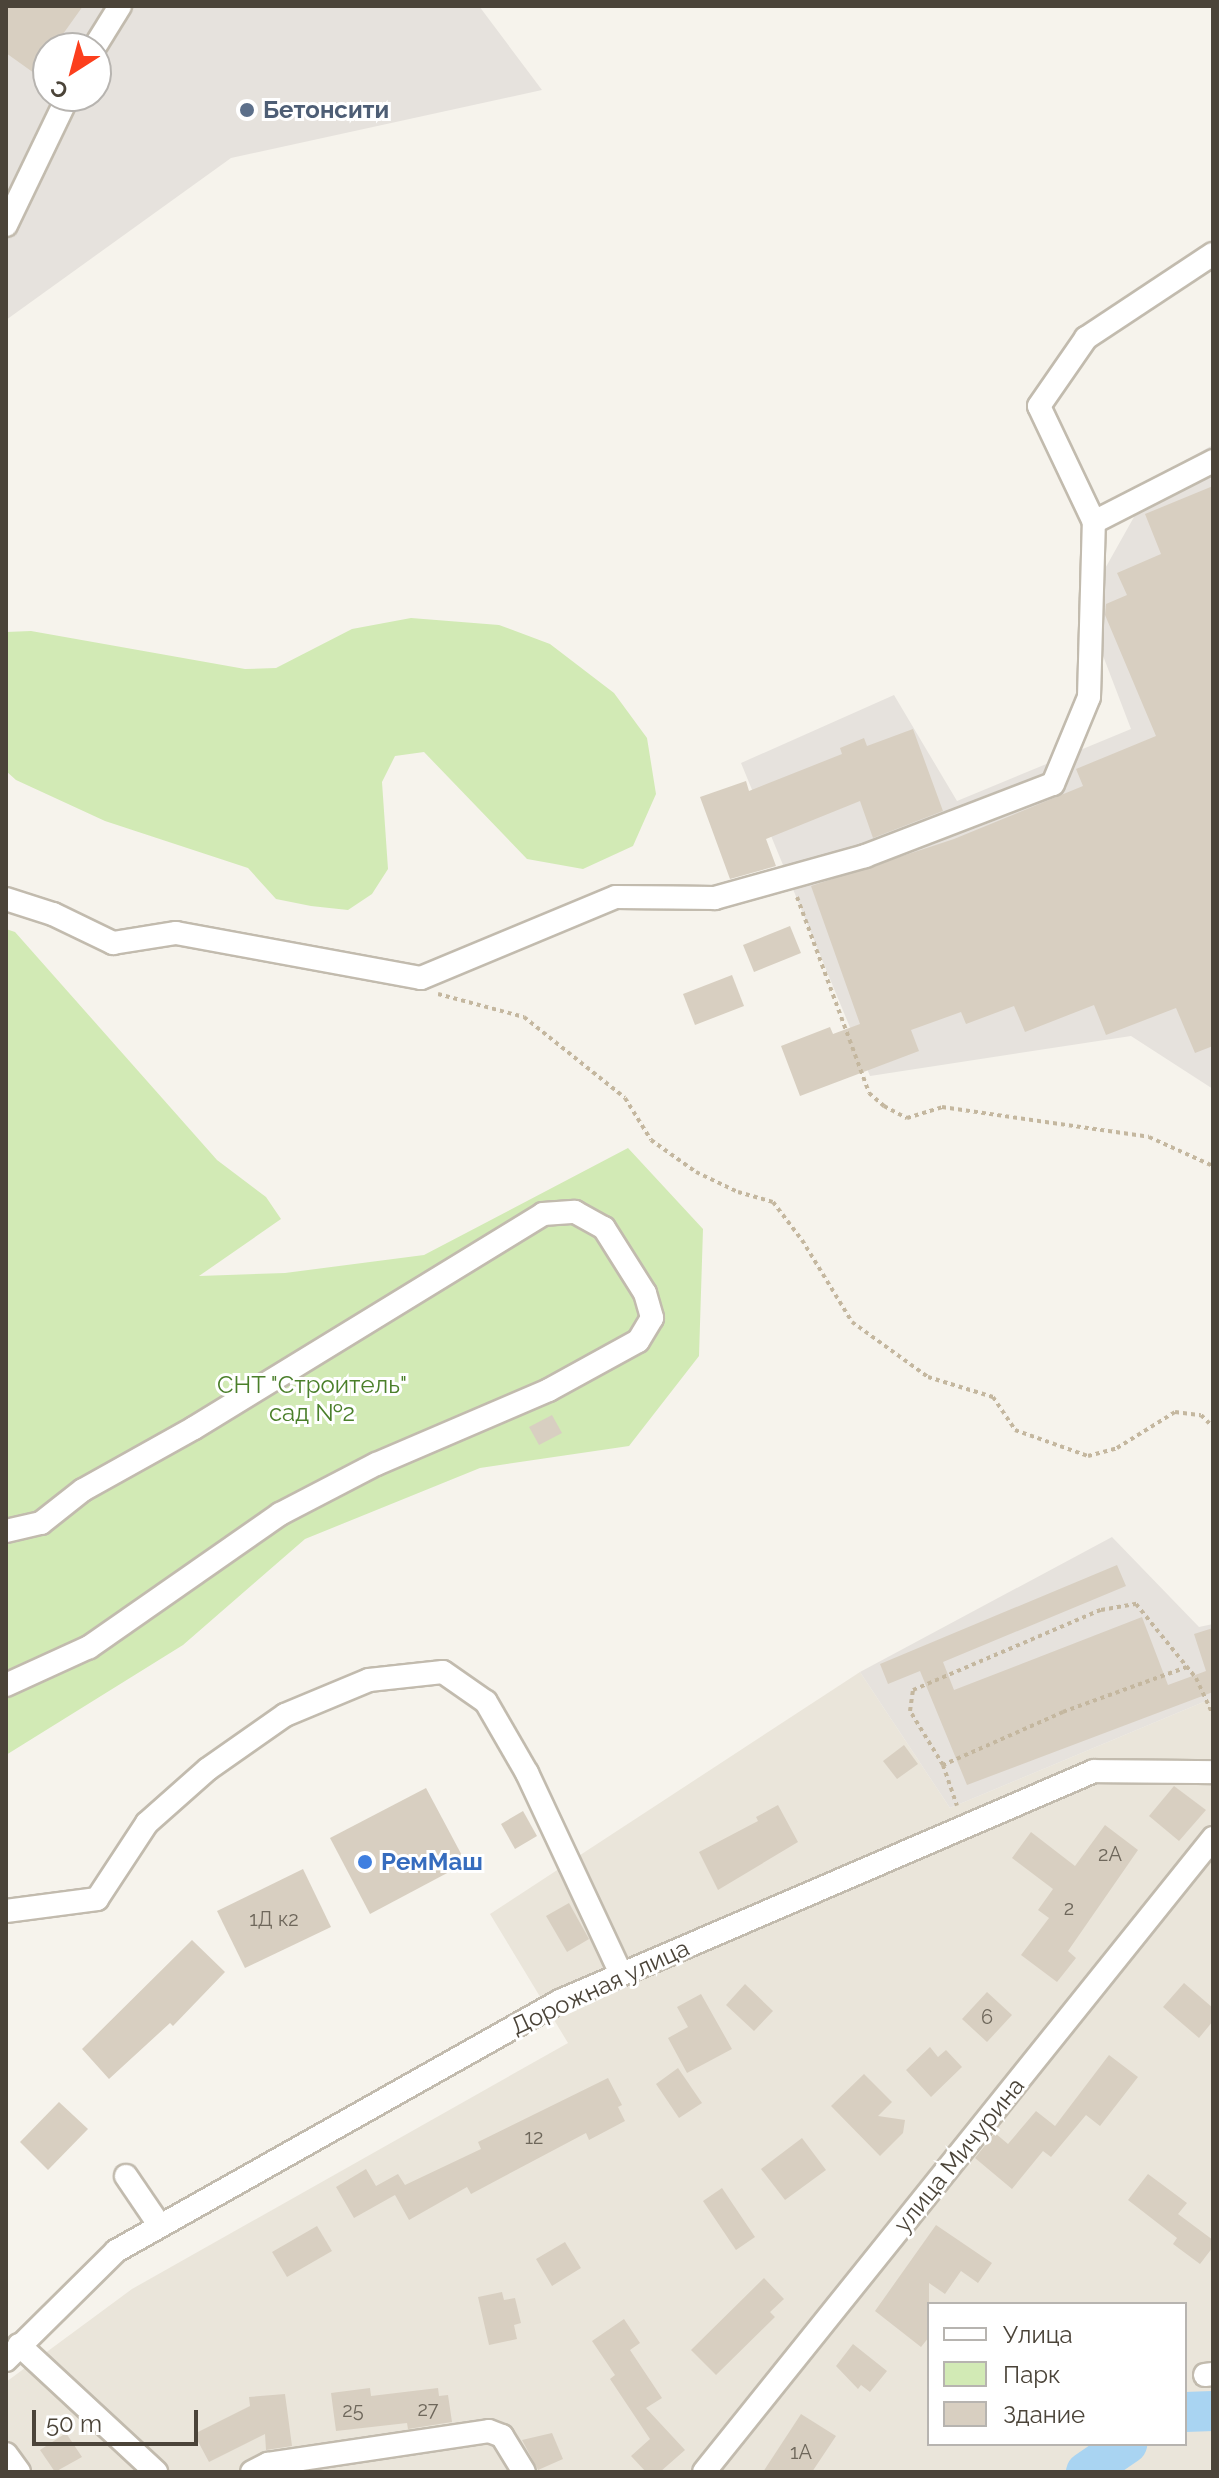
<!DOCTYPE html>
<html>
<head>
<meta charset="utf-8">
<style>
  body { margin:0 }
  #map { position:relative; width:1219px; height:2478px; overflow:hidden; background:#f6f3ec; font-family:Raleway,sans-serif }
  div>[style] { position:absolute }
  .residential>* { inset:0; background:#eae5da }
  .industrial>* { inset:0; background:#e6e2dd }
  .green>* { inset:0; background:#d2eab5 }
  .river>* { height:40px; margin:-20px; padding:0 20px; transform-origin:20px; border-radius:20px; background:#a9d4f2 }
  .building>* { inset:0; background:#d8cfc1 }
  .path>* { height:4px; margin-top:-2px; transform-origin:0; background:repeating-linear-gradient(90deg,#c4b79f 0 4px,transparent 0 8px) }
  .roads { filter:drop-shadow(2px 0 #c2bbae) drop-shadow(-2px 0 #c2bbae) drop-shadow(0 2px #c2bbae) drop-shadow(0 -2px #c2bbae) }
  .minor>* { height:22px; margin:-11px; padding:0 11px; transform-origin:11px; border-radius:11px; background:#fff }
  .dots>* { width:22px; height:22px; translate:-50% -50%; box-sizing:border-box; border:4px solid #fff; border-radius:50% }
  span { translate:-50% -50%; white-space:nowrap; text-align:center; line-height:1.15; -webkit-text-stroke:6px #fff; paint-order:stroke }
  .number-label { font-size:20px; color:#6e675b }
  .number-label span { -webkit-text-stroke-width:0 }
  .service-label { font-size:24px; color:#4e5e75; font-weight:700 }
  .left { translate:0 -50%; text-align:left }
  .park-label { font-size:24px; color:#4a7f2a }
  .shop-label { font-size:24px; color:#366cbe; font-weight:700 }
  .street-label { font-size:24px; color:#4b4439 }
  .frame { position:absolute; inset:0; border:8px solid #4b4439; pointer-events:none }
  .legend { position:absolute; left:927px; top:2302px; width:260px; height:144px; box-sizing:border-box; background:#fff; border:2px solid #b7b4b0; margin:0; padding:10px 14px; list-style:none; font-size:24px; color:#4b4439 }
  .legend li { display:flex; align-items:center; gap:16px; height:40px }
  .legend b { width:40px; border:2px solid #b7b4b0 }
  .north { position:absolute; left:32px; top:32px; width:80px; height:80px; box-sizing:border-box; background:#fff; border:2px solid #b7b4b0; border-radius:50%; rotate:216deg; font-size:22px; font-weight:700; line-height:32px; text-align:center; color:#4b4439 }
  .north::after { content:''; display:block; margin:auto; width:28px; height:36px; background:#fc3f1d; clip-path:polygon(50% 0,100% 100%,50% 72%,0 100%) }
  .scale { position:absolute; left:32px; top:2410px; width:166px; height:36px; box-sizing:border-box; border:4px solid #4b4439; border-top:0; padding-left:10px; font-size:24px; line-height:28px; white-space:nowrap; color:#4b4439; -webkit-text-stroke:6px #fff; paint-order:stroke }
</style>
</head>
<body>
<div id="map">
  <div class="residential">
    <i style="clip-path:polygon(evenodd,860px 1672px,950px 1808px,1213px 1698px,1213px 2472px,6px 2472px,6px 2382px,132px 2289px,568px 2043px,490px 1914px,860px 1672px,929px 2304px,1185px 2304px,1185px 2444px,929px 2444px,929px 2304px)"></i>
  </div>
  <div class="industrial">
    <i style="clip-path:polygon(evenodd,6px 6px,479px 6px,542px 90px,231px 158px,6px 320px,6px 6px,48px 48px,96px 48px,96px 96px,48px 96px,48px 48px)"></i>
    <i style="clip-path:polygon(1213px 445px,1213px 1089px,1131px 1036px,870px 1076px,741px 763px,894px 695px,957px 801px,1131px 729px,1084px 606px,1157px 476px)"></i>
    <i style="clip-path:polygon(1112px 1537px,1199px 1627px,1213px 1624px,1213px 1698px,950px 1808px,860px 1672px)"></i>
  </div>
  <div class="green">
    <i style="clip-path:polygon(411px 618px,499px 625px,550px 644px,614px 693px,647px 738px,656px 794px,633px 846px,583px 869px,527px 859px,424px 752px,395px 756px,382px 782px,388px 869px,372px 894px,348px 910px,311px 906px,276px 899px,248px 868px,105px 821px,16px 780px,6px 771px,6px 632px,31px 631px,245px 669px,276px 668px,352px 629px)"></i>
    <i style="clip-path:polygon(6px 929px,15px 932px,217px 1160px,266px 1197px,281px 1219px,199px 1276px,285px 1273px,424px 1255px,628px 1148px,703px 1229px,699px 1356px,629px 1446px,480px 1468px,305px 1539px,183px 1645px,6px 1755px)"></i>
  </div>
  <div class="river">
    <i style="left:1185px;top:2412px;width:28px;rotate:-2deg"></i>
    <i style="left:1086px;top:2472px;width:50px;rotate:-34.3deg"></i>
  </div>
  <div class="building">
    <i style="clip-path:polygon(6px 6px,83px 6px,63px 34px,80px 48px,48px 48px,48px 83px,6px 53px)"></i>
    <i style="clip-path:polygon(1213px 486px,1213px 1046px,1195px 1053px,1176px 1008px,1106px 1035px,1094px 1005px,1025px 1032px,1014px 1006px,966px 1024px,961px 1012px,911px 1030px,919px 1051px,800px 1096px,781px 1046px,830px 1027px,833px 1034px,860px 1024px,811px 886px,954px 839px,1083px 786px,1076px 769px,1156px 736px,1105px 615px,1106px 604px,1127px 595px,1117px 573px,1161px 554px,1145px 514px)"></i>
    <i style="clip-path:polygon(913px 729px,943px 811px,873px 838px,860px 801px,766px 839px,776px 866px,730px 879px,700px 797px,746px 781px,749px 791px,842px 754px,840px 748px,864px 738px,867px 746px)"></i>
    <i style="clip-path:polygon(790px 926px,801px 953px,754px 972px,743px 945px)"></i>
    <i style="clip-path:polygon(732px 975px,744px 1006px,695px 1025px,683px 994px)"></i>
    <i style="clip-path:polygon(552px 1415px,562px 1433px,539px 1445px,529px 1427px)"></i>
    <i style="clip-path:polygon(1117px 1565px,1126px 1586px,943px 1662px,954px 1690px,1142px 1617px,1168px 1685px,1206px 1671px,1194px 1634px,1213px 1628px,1213px 1692px,967px 1785px,920px 1671px,888px 1684px,880px 1664px)"></i>
    <i style="clip-path:polygon(904px 1745px,918px 1764px,897px 1779px,883px 1761px)"></i>
    <i style="clip-path:polygon(1174px 1786px,1206px 1810px,1179px 1841px,1149px 1816px)"></i>
    <i style="clip-path:polygon(426px 1788px,466px 1863px,370px 1914px,330px 1838px)"></i>
    <i style="clip-path:polygon(778px 1805px,798px 1842px,718px 1890px,699px 1852px,758px 1821px,756px 1817px)"></i>
    <i style="clip-path:polygon(523px 1811px,537px 1836px,515px 1849px,501px 1824px)"></i>
    <i style="clip-path:polygon(1105px 1825px,1138px 1850px,1068px 1951px,1076px 1958px,1057px 1982px,1021px 1955px,1049px 1918px,1038px 1910px,1053px 1889px,1012px 1858px,1031px 1832px,1075px 1866px)"></i>
    <i style="clip-path:polygon(303px 1869px,331px 1927px,245px 1968px,217px 1911px)"></i>
    <i style="clip-path:polygon(569px 1903px,589px 1939px,567px 1952px,546px 1916px)"></i>
    <i style="clip-path:polygon(192px 1940px,225px 1972px,173px 2026px,170px 2023px,109px 2079px,82px 2049px)"></i>
    <i style="clip-path:polygon(1184px 1983px,1213px 2008px,1213px 2021px,1199px 2038px,1163px 2007px)"></i>
    <i style="clip-path:polygon(745px 1984px,773px 2011px,754px 2031px,726px 2005px)"></i>
    <i style="clip-path:polygon(987px 1992px,1012px 2015px,987px 2042px,962px 2019px)"></i>
    <i style="clip-path:polygon(701px 1994px,732px 2049px,687px 2073px,668px 2038px,688px 2027px,677px 2007px)"></i>
    <i style="clip-path:polygon(930px 2047px,938px 2057px,946px 2050px,962px 2067px,931px 2097px,906px 2070px)"></i>
    <i style="clip-path:polygon(1109px 2055px,1138px 2077px,1100px 2126px,1086px 2115px,1051px 2157px,1043px 2151px,1012px 2189px,975px 2158px,995px 2133px,1008px 2144px,1036px 2111px,1055px 2126px)"></i>
    <i style="clip-path:polygon(678px 2068px,702px 2103px,679px 2118px,656px 2084px)"></i>
    <i style="clip-path:polygon(864px 2074px,892px 2102px,878px 2116px,905px 2120px,903px 2133px,880px 2156px,831px 2106px)"></i>
    <i style="clip-path:polygon(608px 2078px,622px 2105px,618px 2107px,625px 2121px,589px 2140px,586px 2133px,471px 2194px,467px 2187px,409px 2220px,395px 2195px,354px 2218px,336px 2187px,366px 2169px,376px 2186px,398px 2174px,405px 2185px,481px 2149px,478px 2142px)"></i>
    <i style="clip-path:polygon(59px 2102px,88px 2129px,48px 2170px,20px 2142px)"></i>
    <i style="clip-path:polygon(802px 2138px,826px 2170px,785px 2200px,761px 2169px)"></i>
    <i style="clip-path:polygon(1148px 2174px,1187px 2203px,1178px 2214px,1213px 2240px,1213px 2247px,1200px 2264px,1173px 2244px,1177px 2238px,1128px 2200px)"></i>
    <i style="clip-path:polygon(722px 2188px,755px 2237px,736px 2250px,703px 2201px)"></i>
    <i style="clip-path:polygon(936px 2225px,992px 2263px,978px 2283px,961px 2271px,945px 2294px,929px 2283px,929px 2337px,921px 2347px,875px 2311px)"></i>
    <i style="clip-path:polygon(317px 2226px,332px 2251px,287px 2277px,272px 2252px)"></i>
    <i style="clip-path:polygon(565px 2242px,581px 2268px,552px 2286px,536px 2259px)"></i>
    <i style="clip-path:polygon(764px 2278px,784px 2299px,770px 2312px,775px 2317px,716px 2375px,691px 2350px)"></i>
    <i style="clip-path:polygon(502px 2292px,504px 2300px,515px 2298px,521px 2323px,514px 2325px,517px 2339px,489px 2345px,478px 2297px)"></i>
    <i style="clip-path:polygon(624px 2319px,640px 2343px,630px 2350px,662px 2398px,646px 2408px,685px 2450px,660px 2472px,646px 2472px,631px 2456px,650px 2439px,610px 2379px,615px 2375px,592px 2341px)"></i>
    <i style="clip-path:polygon(853px 2344px,887px 2371px,870px 2392px,861px 2385px,858px 2389px,836px 2366px)"></i>
    <i style="clip-path:polygon(370px 2388px,371px 2396px,438px 2388px,439px 2396px,448px 2395px,452px 2422px,408px 2429px,407px 2423px,336px 2431px,331px 2393px)"></i>
    <i style="clip-path:polygon(285px 2394px,292px 2446px,266px 2450px,265px 2434px,209px 2462px,194px 2434px,250px 2406px,249px 2397px)"></i>
    <i style="clip-path:polygon(801px 2414px,836px 2436px,812px 2472px,763px 2472px)"></i>
    <i style="clip-path:polygon(66px 2433px,82px 2457px,55px 2472px,40px 2450px)"></i>
    <i style="clip-path:polygon(552px 2433px,563px 2459px,538px 2470px,522px 2440px)"></i>
  </div>
  <div class="path">
    <i style="left:797px;top:897px;width:209px;rotate:69.8deg"></i>
    <i style="left:869px;top:1093px;width:20px;rotate:41deg"></i>
    <i style="left:884px;top:1106px;width:26px;rotate:28deg"></i>
    <i style="left:907px;top:1118px;width:37px;rotate:-17deg"></i>
    <i style="left:942px;top:1107px;width:209px;rotate:8.2deg"></i>
    <i style="left:1149px;top:1137px;width:70px;rotate:24.4deg"></i>
    <i style="left:438px;top:994px;width:89px;rotate:15deg"></i>
    <i style="left:524px;top:1017px;width:129px;rotate:38.7deg"></i>
    <i style="left:625px;top:1098px;width:49px;rotate:58.2deg"></i>
    <i style="left:651px;top:1140px;width:55px;rotate:35.4deg"></i>
    <i style="left:696px;top:1172px;width:47px;rotate:25.5deg"></i>
    <i style="left:738px;top:1192px;width:36px;rotate:16deg"></i>
    <i style="left:773px;top:1202px;width:48px;rotate:52.7deg"></i>
    <i style="left:802px;top:1240px;width:96px;rotate:58.6deg"></i>
    <i style="left:852px;top:1322px;width:94px;rotate:35.9deg"></i>
    <i style="left:928px;top:1377px;width:68px;rotate:17.1deg"></i>
    <i style="left:993px;top:1397px;width:40px;rotate:56deg"></i>
    <i style="left:1015px;top:1430px;width:77px;rotate:19.6deg"></i>
    <i style="left:1088px;top:1456px;width:30px;rotate:-15deg"></i>
    <i style="left:1117px;top:1448px;width:68px;rotate:-31.8deg"></i>
    <i style="left:1175px;top:1412px;width:26px;rotate:7deg"></i>
    <i style="left:1201px;top:1415px;width:17px;rotate:45deg"></i>
    <i style="left:1187px;top:1667px;width:132px;rotate:160.1deg"></i>
    <i style="left:1063px;top:1712px;width:131px;rotate:156.2deg"></i>
    <i style="left:943px;top:1765px;width:63px;rotate:-121.4deg"></i>
    <i style="left:910px;top:1711px;width:21px;rotate:-82deg"></i>
    <i style="left:913px;top:1690px;width:204px;rotate:-23.1deg"></i>
    <i style="left:1101px;top:1610px;width:36px;rotate:-10deg"></i>
    <i style="left:1136px;top:1604px;width:95px;rotate:51deg"></i>
    <i style="left:1196px;top:1678px;width:41px;rotate:65.3deg"></i>
    <i style="left:943px;top:1765px;width:43px;rotate:71.1deg"></i>
  </div>
  <div class="roads">
    <div class="minor">
      <i style="left:94px;top:48px;width:49px;rotate:-58.2deg"></i>
      <i style="left:6px;top:225px;width:143px;rotate:-64.3deg"></i>
      <i style="left:1094px;top:522px;width:134px;rotate:-27.1deg"></i>
      <i style="left:6px;top:899px;width:49px;rotate:17.7deg"></i>
      <i style="left:53px;top:914px;width:67px;rotate:25.8deg"></i>
      <i style="left:113px;top:943px;width:64px;rotate:-9deg"></i>
      <i style="left:176px;top:933px;width:249px;rotate:10.4deg"></i>
      <i style="left:421px;top:978px;width:211px;rotate:-22.6deg"></i>
      <i style="left:616px;top:897px;width:99px;rotate:0.6deg"></i>
      <i style="left:715px;top:898px;width:156px;rotate:-15.6deg"></i>
      <i style="left:865px;top:856px;width:201px;rotate:-21deg"></i>
      <i style="left:1053px;top:784px;width:94px;rotate:-67.5deg"></i>
      <i style="left:1089px;top:697px;width:175px;rotate:-88.4deg"></i>
      <i style="left:1094px;top:522px;width:128px;rotate:-115.4deg"></i>
      <i style="left:1039px;top:406px;width:83px;rotate:-55.3deg"></i>
      <i style="left:1086px;top:338px;width:152px;rotate:-33.5deg"></i>
      <i style="left:6px;top:1531px;width:36px;rotate:-13deg"></i>
      <i style="left:41px;top:1523px;width:53px;rotate:-38.2deg"></i>
      <i style="left:83px;top:1490px;width:127px;rotate:-29.2deg"></i>
      <i style="left:194px;top:1428px;width:409px;rotate:-31.5deg"></i>
      <i style="left:543px;top:1214px;width:32px;rotate:-4deg"></i>
      <i style="left:575px;top:1212px;width:33px;rotate:29deg"></i>
      <i style="left:604px;top:1228px;width:77px;rotate:57.8deg"></i>
      <i style="left:645px;top:1293px;width:26px;rotate:74deg"></i>
      <i style="left:652px;top:1318px;width:27px;rotate:121deg"></i>
      <i style="left:638px;top:1341px;width:102px;rotate:151.2deg"></i>
      <i style="left:549px;top:1390px;width:188px;rotate:156.8deg"></i>
      <i style="left:376px;top:1464px;width:108px;rotate:152.5deg"></i>
      <i style="left:280px;top:1514px;width:233px;rotate:145.1deg"></i>
      <i style="left:89px;top:1647px;width:91px;rotate:155.4deg"></i>
      <i style="left:6px;top:1911px;width:92px;rotate:-7.5deg"></i>
      <i style="left:97px;top:1899px;width:91px;rotate:-56.7deg"></i>
      <i style="left:147px;top:1823px;width:81px;rotate:-41.5deg"></i>
      <i style="left:208px;top:1769px;width:94px;rotate:-35deg"></i>
      <i style="left:285px;top:1715px;width:91px;rotate:-22.6deg"></i>
      <i style="left:369px;top:1680px;width:74px;rotate:-6.2deg"></i>
      <i style="left:443px;top:1672px;width:52px;rotate:34.9deg"></i>
      <i style="left:486px;top:1702px;width:82px;rotate:60deg"></i>
      <i style="left:527px;top:1773px;width:222px;rotate:64.9deg"></i>
      <i style="left:126px;top:2176px;width:60px;rotate:55.8deg"></i>
      <i style="left:19px;top:2345px;width:187px;rotate:42.8deg"></i>
      <i style="left:6px;top:2360px;width:155px;rotate:-44.7deg"></i>
      <i style="left:116px;top:2251px;width:510px;rotate:-29.38deg"></i>
      <i style="left:560px;top:2001px;width:581px;rotate:-23.3deg"></i>
      <i style="left:1094px;top:1771px;width:119px;rotate:0.5deg"></i>
      <i style="left:1205px;top:2375px;width:8px;rotate:-7deg"></i>
      <i style="left:6px;top:2454px;width:22px;rotate:54deg"></i>
      <i style="left:252px;top:2472px;width:18px;rotate:-27deg"></i>
      <i style="left:268px;top:2464px;width:223px;rotate:-8.5deg"></i>
      <i style="left:489px;top:2431px;width:14px;rotate:21deg"></i>
      <i style="left:502px;top:2436px;width:42px;rotate:58.6deg"></i>
      <i style="left:704px;top:2472px;width:813px;rotate:-51.24deg"></i>
    </div>
  </div>
  <div class="dots">
    <i style="left:247px;top:110px;background:#5c6f8a"></i>
    <i style="left:365px;top:1862px;background:#3f7fe0"></i>
  </div>
  <div class="number-label">
    <span style="left:1110px;top:1854px">2А</span>
    <span style="left:1069px;top:1908px">2</span>
    <span style="left:274px;top:1919px">1Д к2</span>
    <span style="left:987px;top:2017px">6</span>
    <span style="left:534px;top:2137px">12</span>
    <span style="left:428px;top:2409px">27</span>
    <span style="left:353px;top:2410px">25</span>
    <span style="left:801px;top:2452px">1А</span>
  </div>
  <div class="service-label">
    <span class="left" style="left:263px;top:110px">Бетонсити</span>
  </div>
  <div class="park-label">
    <span style="left:312px;top:1399px">СНТ "Строитель"<br>сад №2</span>
  </div>
  <div class="shop-label">
    <span class="left" style="left:381px;top:1862px">РемМаш</span>
  </div>
  <div class="street-label">
    <span style="left:600px;top:1987px;rotate:-25deg">Дорожная улица</span>
    <span style="left:959px;top:2155px;rotate:-51deg">улица Мичурина</span>
  </div>
  <div class="frame"></div>
  <ul class="legend">
  <li><b style="height:10px;background:#fff"></b>Улица</li>
  <li><b style="height:22px;background:#d2eab5"></b>Парк</li>
  <li><b style="height:22px;background:#d8cfc1"></b>Здание</li>
  </ul>
  <div class="north">С</div>
  <div class="scale">50 m</div>
</div>
</body>
</html>
